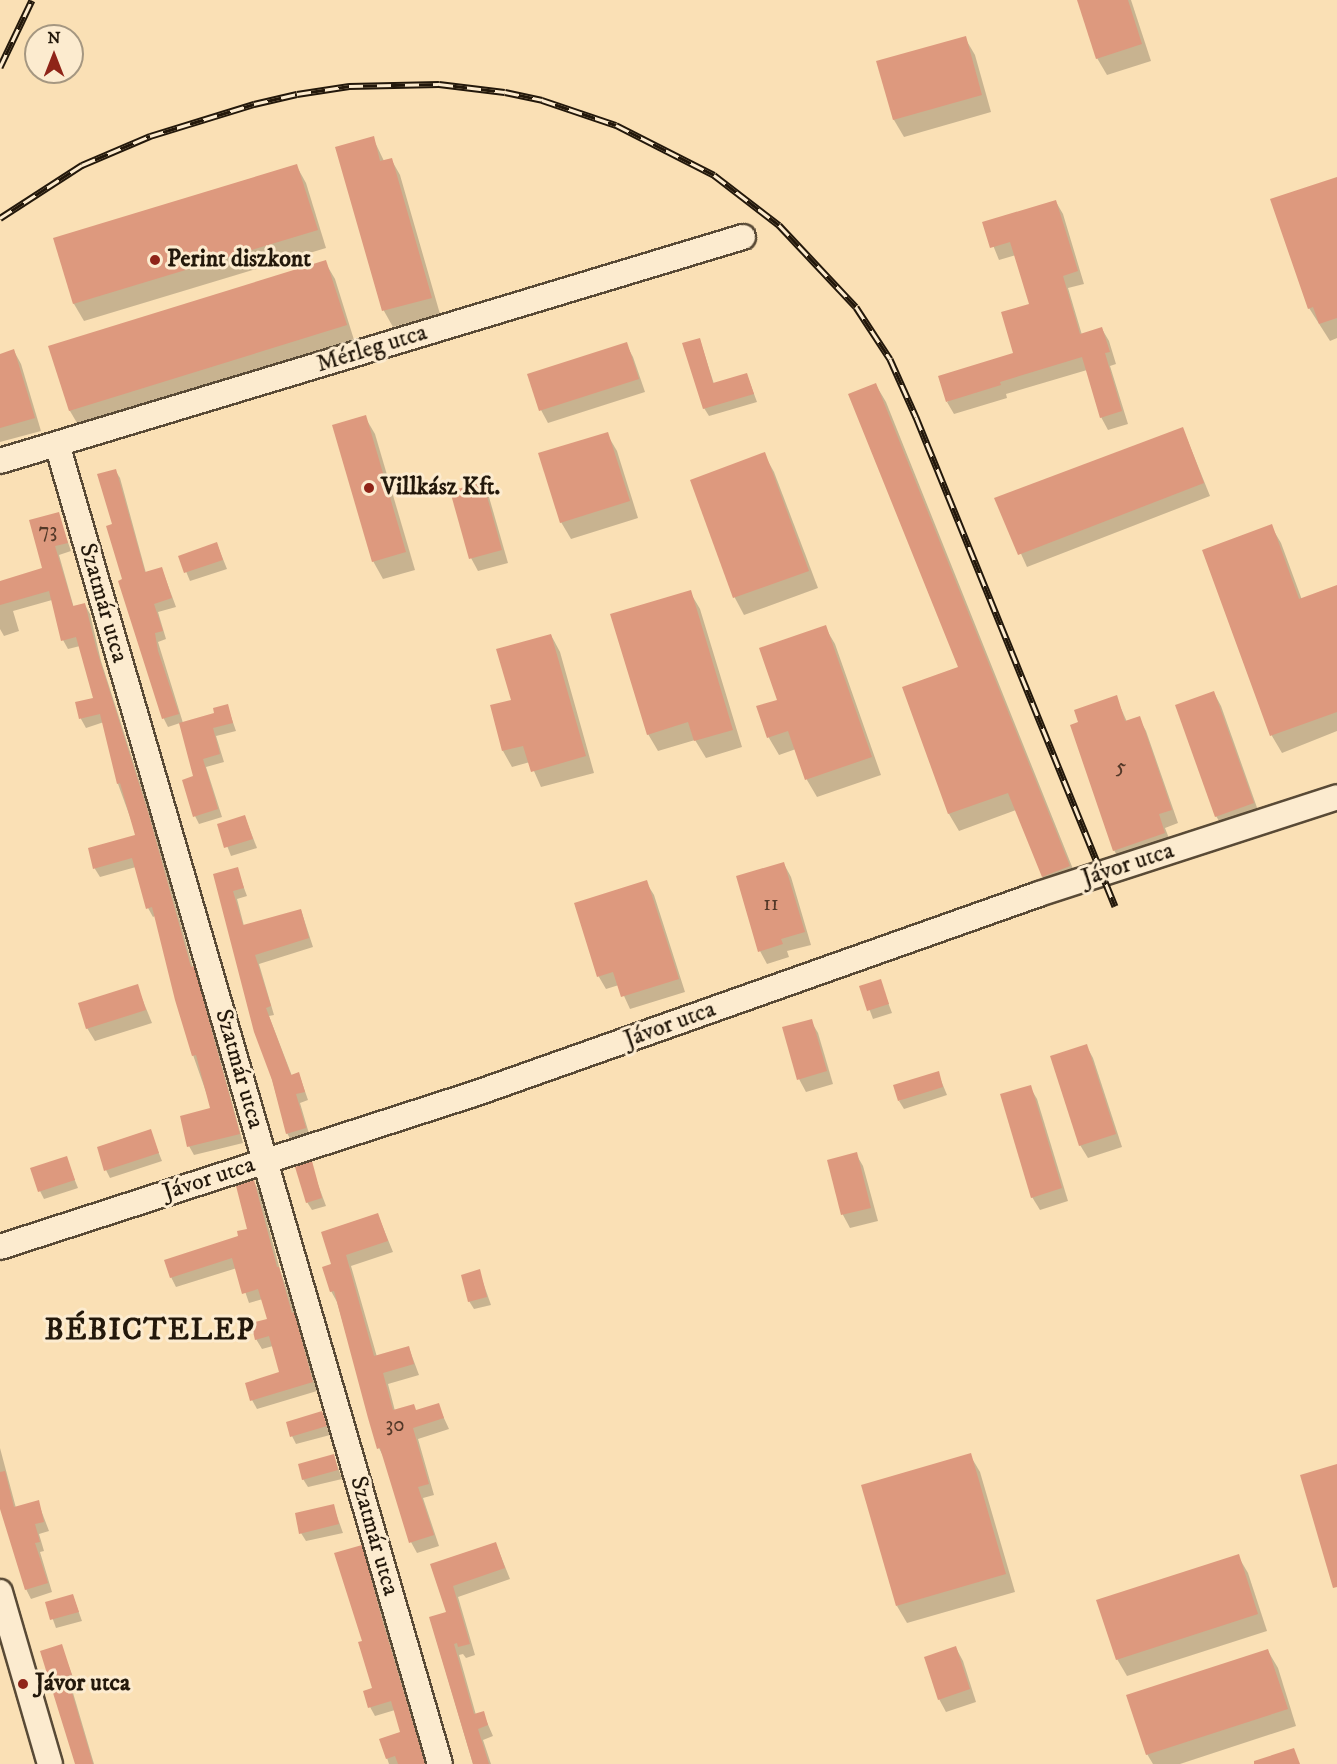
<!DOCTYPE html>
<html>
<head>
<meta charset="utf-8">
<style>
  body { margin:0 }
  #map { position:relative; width:1337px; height:1764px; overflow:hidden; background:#fae0b5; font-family:"IM FELL DW Pica",serif }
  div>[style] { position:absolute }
  .shadow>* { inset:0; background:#0003 }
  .building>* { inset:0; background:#dd997e }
  .roads { filter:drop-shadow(2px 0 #594a36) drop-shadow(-2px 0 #594a36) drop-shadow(0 2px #594a36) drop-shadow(0 -2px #594a36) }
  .minor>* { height:24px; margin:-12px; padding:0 12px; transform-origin:12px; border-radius:12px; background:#fcebcf }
  .rail>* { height:7px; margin-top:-3.5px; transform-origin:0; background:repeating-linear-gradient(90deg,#fcebcf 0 14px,#23180b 0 28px); box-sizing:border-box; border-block:2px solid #23180b }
  .dots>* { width:16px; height:16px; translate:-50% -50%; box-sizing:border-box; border:3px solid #fcebcf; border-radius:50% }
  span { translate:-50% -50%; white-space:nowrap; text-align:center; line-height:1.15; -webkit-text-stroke:6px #fcebcf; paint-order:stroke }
  .number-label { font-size:21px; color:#523828 }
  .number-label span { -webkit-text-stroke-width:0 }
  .poi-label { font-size:24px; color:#23180b; font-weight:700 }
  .left { translate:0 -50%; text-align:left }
  .street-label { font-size:24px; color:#23180b }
  .district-label { font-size:30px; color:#23180b; font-weight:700; letter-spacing:1.5px }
  .north { position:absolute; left:24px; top:24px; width:60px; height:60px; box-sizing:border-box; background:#fcebcf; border:2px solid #a59781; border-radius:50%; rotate:0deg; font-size:16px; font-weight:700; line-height:24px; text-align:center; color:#23180b }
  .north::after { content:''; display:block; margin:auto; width:21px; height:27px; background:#8f2418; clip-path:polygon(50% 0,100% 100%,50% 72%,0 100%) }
</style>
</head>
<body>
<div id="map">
  <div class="shadow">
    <i style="clip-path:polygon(1079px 0,1131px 0,1151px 61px,1107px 75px,1097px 58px)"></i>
    <i style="clip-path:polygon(965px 38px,975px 55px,991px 112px,904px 137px,894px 120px,878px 62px)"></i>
    <i style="clip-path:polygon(373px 138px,384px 161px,391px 159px,400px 175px,440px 314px,393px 327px,384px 311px,337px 148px)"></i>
    <i style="clip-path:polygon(296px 165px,306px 183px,326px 248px,84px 321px,74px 304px,55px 239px)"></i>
    <i style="clip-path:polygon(1337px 179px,1337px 338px,1330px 341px,1309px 308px)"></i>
    <i style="clip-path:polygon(1056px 202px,1063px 214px,1084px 284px,1068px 288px,1082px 335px,1102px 329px,1109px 341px,1116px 364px,1110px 366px,1128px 424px,1108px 430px,1101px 417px,1087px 370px,1006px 394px,1007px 398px,954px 414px,947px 402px,1015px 354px,1031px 305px,1016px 255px,999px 260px,984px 223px)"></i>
    <i style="clip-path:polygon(325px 262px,335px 279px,355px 343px,80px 428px,70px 411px,50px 347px)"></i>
    <i style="clip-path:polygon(700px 340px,714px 384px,747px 375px,757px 402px,709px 416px,704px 408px)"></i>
    <i style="clip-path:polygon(626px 344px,633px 357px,645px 392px,548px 423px,541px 410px)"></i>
    <i style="clip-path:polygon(14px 351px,21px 364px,41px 431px,0 442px,0 355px)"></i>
    <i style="clip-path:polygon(876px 385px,886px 402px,1079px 884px,1053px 894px,1043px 877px,1016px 810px,959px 831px,949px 814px,960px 668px)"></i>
    <i style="clip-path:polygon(365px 417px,375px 434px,415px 570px,383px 579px,373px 561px)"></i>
    <i style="clip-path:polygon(1183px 429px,1210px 496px,1027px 567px,996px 499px)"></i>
    <i style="clip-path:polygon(607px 434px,617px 451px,638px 518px,571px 539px,561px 522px)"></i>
    <i style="clip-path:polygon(764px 454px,774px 472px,818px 588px,744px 615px,735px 598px,692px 481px)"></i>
    <i style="clip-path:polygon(115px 470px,120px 478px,146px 573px,162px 569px,176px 607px,158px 612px,166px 639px,158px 642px,183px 723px,216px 714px,227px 705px,236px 731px,216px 736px,224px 762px,206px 767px,222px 817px,199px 824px,195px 816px,195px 777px,180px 723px,168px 727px,164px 719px,120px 582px,124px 580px,114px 525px)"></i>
    <i style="clip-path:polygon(482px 484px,489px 497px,508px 563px,478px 571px,471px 558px)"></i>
    <i style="clip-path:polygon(58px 514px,71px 551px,59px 555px,74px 608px,85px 605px,90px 614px,101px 661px,153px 823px,193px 968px,198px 976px,243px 1143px,194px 1155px,189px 1146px,212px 1109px,193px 1055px,155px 916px,153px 917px,148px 908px,136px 867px,100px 877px,95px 869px,89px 849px,137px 836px,118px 784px,104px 722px,86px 728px,81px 719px,77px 704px,95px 699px,80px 646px,68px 649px,63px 640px,52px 600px,13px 611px,19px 631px,4px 636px,0 629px,0 583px,44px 569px)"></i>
    <i style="clip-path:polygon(1271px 526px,1281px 543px,1302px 600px,1337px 587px,1337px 731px,1282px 753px,1272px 736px,1203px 551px)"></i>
    <i style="clip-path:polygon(217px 544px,227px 569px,190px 581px,180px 557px)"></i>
    <i style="clip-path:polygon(690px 592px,700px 609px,742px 747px,706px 758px,695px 740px,658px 751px,648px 734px)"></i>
    <i style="clip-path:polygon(825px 627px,835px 644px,881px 775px,817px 797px,807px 780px,796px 749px,779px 755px,769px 738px,758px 707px,779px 701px)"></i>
    <i style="clip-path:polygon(551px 635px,560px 652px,594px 773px,541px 787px,530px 762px,512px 767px,503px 751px,513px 701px)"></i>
    <i style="clip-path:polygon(1214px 693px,1221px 706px,1260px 816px,1224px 829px,1216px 816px)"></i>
    <i style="clip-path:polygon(1116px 697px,1127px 722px,1139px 718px,1146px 731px,1178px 823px,1165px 828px,1172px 846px,1121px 863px,1114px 850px)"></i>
    <i style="clip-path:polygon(245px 817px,257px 848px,231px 856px,219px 825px)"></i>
    <i style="clip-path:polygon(784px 864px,791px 877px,811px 945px,787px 951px,789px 957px,767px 964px,760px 951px)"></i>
    <i style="clip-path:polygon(237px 869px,247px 896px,237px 899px,244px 926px,301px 910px,313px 947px,259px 964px,274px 1015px,269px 1016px,292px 1076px,299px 1074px,308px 1100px,300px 1103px,310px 1137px,292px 1142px,287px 1133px,215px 875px)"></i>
    <i style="clip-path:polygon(646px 882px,654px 895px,685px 992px,630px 1009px,619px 985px,606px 989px,599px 977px,575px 904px)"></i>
    <i style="clip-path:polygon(880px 981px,892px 1013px,873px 1019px,861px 987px)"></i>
    <i style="clip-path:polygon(137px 986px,152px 1023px,95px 1041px,87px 1028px)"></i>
    <i style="clip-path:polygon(811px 1021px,818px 1033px,833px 1084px,806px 1092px,799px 1079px)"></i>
    <i style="clip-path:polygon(1086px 1045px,1093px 1058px,1122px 1147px,1088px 1158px,1080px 1145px)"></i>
    <i style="clip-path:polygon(938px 1073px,947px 1095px,904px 1109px,899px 1101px)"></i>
    <i style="clip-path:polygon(1030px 1087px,1037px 1099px,1068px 1201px,1040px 1210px,1032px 1197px)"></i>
    <i style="clip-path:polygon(150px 1131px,162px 1161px,110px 1178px,106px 1170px)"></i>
    <i style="clip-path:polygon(856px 1154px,863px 1166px,878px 1221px,850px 1228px,843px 1215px,829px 1161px)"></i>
    <i style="clip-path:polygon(66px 1158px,78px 1188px,44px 1199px,40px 1191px)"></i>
    <i style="clip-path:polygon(310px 1163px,326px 1206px,312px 1210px,307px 1202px)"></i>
    <i style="clip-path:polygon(254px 1182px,259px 1191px,280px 1270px,299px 1323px,317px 1391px,257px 1409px,252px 1400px,280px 1373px,273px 1346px,262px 1349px,256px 1339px,268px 1320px,263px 1299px,249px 1303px,237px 1268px,176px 1287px,171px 1277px,249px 1230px)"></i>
    <i style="clip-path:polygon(378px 1215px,393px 1252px,351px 1266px,377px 1357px,409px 1348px,419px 1375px,388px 1384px,395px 1411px,416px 1412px,438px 1405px,449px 1429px,418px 1439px,434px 1495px,423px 1498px,439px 1546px,417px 1553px,411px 1542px,385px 1460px,379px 1448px,337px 1302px,331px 1291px,333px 1265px)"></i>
    <i style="clip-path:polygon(479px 1271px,491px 1305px,474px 1309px,469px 1301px)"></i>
    <i style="clip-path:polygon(322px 1413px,330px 1435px,296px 1444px,292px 1436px)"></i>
    <i style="clip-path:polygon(0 1448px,16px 1508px,38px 1502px,49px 1531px,39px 1534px,44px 1551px,40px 1552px,52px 1592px,31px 1599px,26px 1589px,0 1504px)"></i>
    <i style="clip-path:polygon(970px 1455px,980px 1472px,1015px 1592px,907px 1623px,897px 1606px)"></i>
    <i style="clip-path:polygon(334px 1456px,342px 1479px,308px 1487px,303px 1479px)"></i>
    <i style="clip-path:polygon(333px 1505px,343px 1533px,306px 1541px,301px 1533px)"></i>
    <i style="clip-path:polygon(496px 1544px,510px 1579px,458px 1597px,475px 1655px,466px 1658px,463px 1654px,459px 1655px,476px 1715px,483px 1713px,493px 1736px,483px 1740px,491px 1764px,473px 1764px,430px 1618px,448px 1613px,432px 1565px)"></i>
    <i style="clip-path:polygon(361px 1547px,366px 1556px,427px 1764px,389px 1764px,381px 1740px,402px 1733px,395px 1710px,375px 1716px,370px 1707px,374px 1689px,364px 1642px)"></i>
    <i style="clip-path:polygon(1238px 1556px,1248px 1573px,1267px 1631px,1127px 1676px,1117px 1659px)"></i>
    <i style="clip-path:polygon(73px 1596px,82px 1621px,56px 1628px,47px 1603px)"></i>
    <i style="clip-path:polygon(61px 1646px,76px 1685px,71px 1686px,94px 1764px,76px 1764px)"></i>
    <i style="clip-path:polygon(956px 1648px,963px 1661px,976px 1702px,946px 1712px,939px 1699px)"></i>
    <i style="clip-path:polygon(1268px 1651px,1278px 1668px,1296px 1726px,1180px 1764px,1153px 1764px,1147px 1754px)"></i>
  </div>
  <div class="building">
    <i style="clip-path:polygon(1077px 0,1128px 0,1142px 44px,1096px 59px)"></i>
    <i style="clip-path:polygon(966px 36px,982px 95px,893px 120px,876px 61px)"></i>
    <i style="clip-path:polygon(374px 136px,380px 161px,392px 158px,432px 298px,382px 311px,335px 147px)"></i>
    <i style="clip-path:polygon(297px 164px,318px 230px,73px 304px,53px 238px)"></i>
    <i style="clip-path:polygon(1337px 177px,1337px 318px,1319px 324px,1313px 307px,1308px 309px,1270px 199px)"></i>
    <i style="clip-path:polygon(1056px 200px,1078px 271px,1063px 276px,1080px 334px,1102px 327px,1110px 352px,1105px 353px,1122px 411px,1100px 418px,1082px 357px,1000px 382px,1001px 385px,946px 402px,938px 376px,1013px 353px,1001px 312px,1029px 304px,1010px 242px,990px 248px,982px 222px)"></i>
    <i style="clip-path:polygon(326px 260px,347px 325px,69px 411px,48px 346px)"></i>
    <i style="clip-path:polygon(700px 338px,713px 383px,747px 373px,754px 394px,703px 409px,682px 343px)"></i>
    <i style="clip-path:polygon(627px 342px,639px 379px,539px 411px,527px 374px)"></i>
    <i style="clip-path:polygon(14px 349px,35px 418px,0 428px,0 354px)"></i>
    <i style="clip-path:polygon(876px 383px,1070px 866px,1042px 877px,1008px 793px,948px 814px,902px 687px,958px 667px,848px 394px)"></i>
    <i style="clip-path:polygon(366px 415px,406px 552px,372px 562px,332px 425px)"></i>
    <i style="clip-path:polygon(1183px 427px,1204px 483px,1018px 555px,994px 498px)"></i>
    <i style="clip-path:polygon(608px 432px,630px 501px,560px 523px,538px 453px)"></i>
    <i style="clip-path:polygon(765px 452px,809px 571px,733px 598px,690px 480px)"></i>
    <i style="clip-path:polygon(116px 469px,145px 572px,162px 567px,172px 598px,154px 604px,163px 631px,155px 633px,158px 651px,179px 714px,162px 719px,118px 581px,122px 579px,106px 526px,112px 524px,97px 474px)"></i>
    <i style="clip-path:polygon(483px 482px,502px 550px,469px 559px,450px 491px)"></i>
    <i style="clip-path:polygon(59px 512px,68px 543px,55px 546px,73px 606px,85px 603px,97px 651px,148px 812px,191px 967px,194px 966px,240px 1134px,187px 1147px,180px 1116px,210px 1108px,196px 1055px,192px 1056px,175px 1000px,152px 907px,146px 909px,132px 858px,93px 869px,88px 848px,135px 835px,120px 783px,117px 784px,100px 714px,79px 719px,75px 702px,93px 698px,76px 637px,61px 641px,49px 591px,0 605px,0 581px,42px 568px,29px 520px)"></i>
    <i style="clip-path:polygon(1272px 524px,1299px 599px,1337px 585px,1337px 712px,1270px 736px,1202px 550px)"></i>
    <i style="clip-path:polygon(217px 542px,223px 560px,184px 573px,178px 556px)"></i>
    <i style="clip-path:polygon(691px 590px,733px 730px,694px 741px,688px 722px,647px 735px,610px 614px)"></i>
    <i style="clip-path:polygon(826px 625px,872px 757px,805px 780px,788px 731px,767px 738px,756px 706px,777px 700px,759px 648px)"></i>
    <i style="clip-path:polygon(551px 634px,586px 756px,531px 772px,523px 746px,502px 751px,490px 705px,511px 700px,496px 649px)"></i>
    <i style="clip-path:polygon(1214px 691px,1254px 803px,1215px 817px,1175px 705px)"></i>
    <i style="clip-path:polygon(1117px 695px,1125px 721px,1140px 716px,1172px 810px,1159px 814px,1165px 833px,1113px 851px,1070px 725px,1078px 722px,1074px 710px)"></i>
    <i style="clip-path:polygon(228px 704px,233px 723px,213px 728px,220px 754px,203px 759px,218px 809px,193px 817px,182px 780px,193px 776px,179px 723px,214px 713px,213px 708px)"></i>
    <i style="clip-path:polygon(245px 815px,253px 839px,224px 848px,217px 824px)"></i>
    <i style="clip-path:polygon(784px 862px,805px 932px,781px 939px,783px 944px,758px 952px,736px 876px)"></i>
    <i style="clip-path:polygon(238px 867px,244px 888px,233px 891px,243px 925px,301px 909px,309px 938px,255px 955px,271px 1006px,266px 1008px,291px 1075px,299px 1072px,305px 1092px,296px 1094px,306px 1128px,286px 1134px,272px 1080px,254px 1032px,213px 874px)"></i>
    <i style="clip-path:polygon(647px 880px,679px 979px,621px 997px,613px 972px,597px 977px,574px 903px)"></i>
    <i style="clip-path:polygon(881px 979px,889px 1004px,867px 1011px,859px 986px)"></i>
    <i style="clip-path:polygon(138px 984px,146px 1010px,86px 1029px,78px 1003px)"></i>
    <i style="clip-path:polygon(812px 1019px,827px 1071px,797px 1080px,782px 1027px)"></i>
    <i style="clip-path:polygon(1087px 1044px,1116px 1134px,1079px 1146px,1050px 1056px)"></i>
    <i style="clip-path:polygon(939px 1071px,943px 1087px,898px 1101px,893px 1085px)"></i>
    <i style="clip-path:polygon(1031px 1085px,1062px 1188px,1031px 1198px,1000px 1094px)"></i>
    <i style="clip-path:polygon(151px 1129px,159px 1153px,104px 1171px,97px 1147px)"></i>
    <i style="clip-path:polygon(857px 1152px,871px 1208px,841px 1215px,827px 1160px)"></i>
    <i style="clip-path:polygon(67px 1156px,75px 1180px,38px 1192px,30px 1168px)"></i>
    <i style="clip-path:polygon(312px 1161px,322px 1198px,306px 1203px,295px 1167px)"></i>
    <i style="clip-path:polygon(254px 1180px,277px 1267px,279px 1267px,292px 1313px,294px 1312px,313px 1382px,250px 1401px,245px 1383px,279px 1372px,269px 1336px,255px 1340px,251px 1323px,267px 1319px,258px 1289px,242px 1294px,232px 1258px,170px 1278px,164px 1260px,238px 1236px,237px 1231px,247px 1229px,236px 1186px)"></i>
    <i style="clip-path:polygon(378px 1213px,388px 1241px,346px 1255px,374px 1356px,409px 1346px,414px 1364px,383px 1373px,393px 1410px,414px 1404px,416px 1410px,439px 1403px,444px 1418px,413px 1428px,429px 1484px,418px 1487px,434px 1535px,409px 1543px,380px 1448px,377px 1449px,368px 1418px,334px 1291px,330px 1292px,322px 1267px,331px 1264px,321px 1232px)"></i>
    <i style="clip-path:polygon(480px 1269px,487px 1297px,468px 1302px,461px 1275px)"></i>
    <i style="clip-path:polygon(322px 1411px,327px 1426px,290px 1437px,286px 1422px)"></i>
    <i style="clip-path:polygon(971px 1453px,1006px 1574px,896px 1606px,861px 1485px)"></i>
    <i style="clip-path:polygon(334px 1454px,338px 1470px,302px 1480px,298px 1464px)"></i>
    <i style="clip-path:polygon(1337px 1464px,1337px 1587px,1333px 1588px,1300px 1475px)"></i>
    <i style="clip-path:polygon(5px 1471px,14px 1507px,39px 1500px,44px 1522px,35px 1524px,40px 1542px,35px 1543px,48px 1583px,25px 1590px,0 1509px,0 1472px)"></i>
    <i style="clip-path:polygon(334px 1504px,339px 1524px,299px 1534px,295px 1513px)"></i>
    <i style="clip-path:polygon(496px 1542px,505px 1568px,453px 1586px,470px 1644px,458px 1647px,457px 1643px,454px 1644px,474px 1714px,484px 1711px,488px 1725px,478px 1729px,489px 1764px,473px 1764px,429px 1617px,446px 1612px,430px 1564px)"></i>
    <i style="clip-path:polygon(362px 1545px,382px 1619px,425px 1764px,398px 1764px,395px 1756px,386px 1759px,379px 1739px,400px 1732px,391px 1701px,368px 1708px,363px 1691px,372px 1688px,358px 1642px,362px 1641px,334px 1553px)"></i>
    <i style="clip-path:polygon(1239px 1554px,1258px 1614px,1116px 1660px,1096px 1600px)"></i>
    <i style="clip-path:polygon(73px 1594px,79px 1612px,50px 1620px,45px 1602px)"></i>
    <i style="clip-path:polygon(62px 1644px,72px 1675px,67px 1676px,93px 1764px,75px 1764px,40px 1651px)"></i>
    <i style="clip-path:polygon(956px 1646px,970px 1689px,938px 1700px,924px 1657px)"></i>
    <i style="clip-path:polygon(1268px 1649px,1288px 1709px,1146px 1755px,1126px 1695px)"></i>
    <i style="clip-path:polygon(1294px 1748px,1300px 1764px,1254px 1764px,1254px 1761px)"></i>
  </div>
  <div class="roads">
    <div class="minor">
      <i style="left:57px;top:444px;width:1374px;rotate:73.82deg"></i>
      <i style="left:0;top:461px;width:776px;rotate:-16.78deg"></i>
      <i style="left:0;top:1247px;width:498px;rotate:-17.9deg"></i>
      <i style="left:474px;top:1094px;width:599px;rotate:-19.49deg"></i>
      <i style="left:1039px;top:894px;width:313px;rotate:-18deg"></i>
      <i style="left:0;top:1592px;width:179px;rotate:73.8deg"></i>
    </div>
  </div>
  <div class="rail">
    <i style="left:0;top:67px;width:74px;rotate:-64.5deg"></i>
    <i style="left:0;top:218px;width:98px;rotate:-32.9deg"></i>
    <i style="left:82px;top:165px;width:74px;rotate:-23.1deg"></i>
    <i style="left:150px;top:136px;width:109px;rotate:-17.1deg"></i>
    <i style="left:254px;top:104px;width:44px;rotate:-13.1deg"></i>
    <i style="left:297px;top:94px;width:53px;rotate:-8.7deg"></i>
    <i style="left:349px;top:86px;width:90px;rotate:-1.3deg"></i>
    <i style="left:439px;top:84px;width:66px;rotate:6.9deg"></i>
    <i style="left:505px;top:92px;width:38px;rotate:12deg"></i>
    <i style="left:542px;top:100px;width:78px;rotate:18.7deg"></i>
    <i style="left:616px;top:125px;width:110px;rotate:27deg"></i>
    <i style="left:714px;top:175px;width:82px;rotate:37.6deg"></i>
    <i style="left:779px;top:225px;width:112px;rotate:46.8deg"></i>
    <i style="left:856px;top:307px;width:62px;rotate:56.8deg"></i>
    <i style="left:890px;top:359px;width:64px;rotate:65.9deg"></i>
    <i style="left:916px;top:417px;width:528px;rotate:67.86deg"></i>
  </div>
  <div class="dots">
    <i style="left:155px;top:260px;background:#8f2418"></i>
    <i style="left:369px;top:488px;background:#8f2418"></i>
    <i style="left:23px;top:1684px;background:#8f2418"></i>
  </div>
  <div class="number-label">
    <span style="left:48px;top:531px">73</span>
    <span style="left:1121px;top:767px">5</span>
    <span style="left:771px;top:904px">11</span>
    <span style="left:395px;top:1425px">30</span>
  </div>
  <div class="poi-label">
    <span class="left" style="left:167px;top:260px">Perint diszkont</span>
    <span class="left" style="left:381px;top:488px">Villkász Kft.</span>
    <span class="left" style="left:35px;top:1684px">Jávor utca</span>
  </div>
  <div class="street-label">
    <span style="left:372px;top:349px;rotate:-17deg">Mérleg utca</span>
    <span style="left:103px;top:603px;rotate:74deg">Szatmár utca</span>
    <span style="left:1128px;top:865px;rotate:-18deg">Jávor utca</span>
    <span style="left:670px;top:1025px;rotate:-20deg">Jávor utca</span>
    <span style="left:239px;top:1069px;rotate:74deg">Szatmár utca</span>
    <span style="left:209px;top:1179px;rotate:-18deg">Jávor utca</span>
    <span style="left:374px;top:1536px;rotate:74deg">Szatmár utca</span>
  </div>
  <div class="district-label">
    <span style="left:150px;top:1331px">BÉBICTELEP</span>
  </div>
  <div class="north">N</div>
</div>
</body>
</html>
